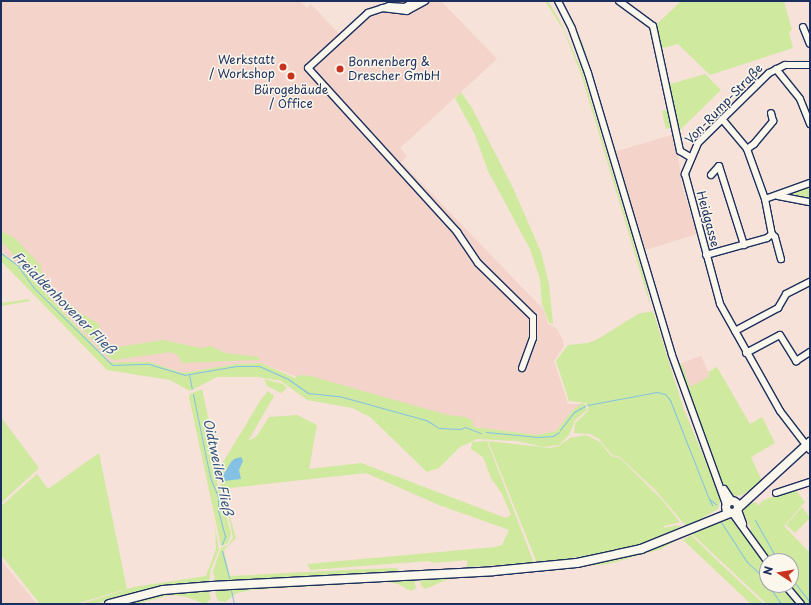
<!DOCTYPE html>
<html>
<head>
<meta charset="utf-8">
<style>
  body { margin:0 }
  #map { position:relative; width:811px; height:605px; overflow:hidden; background:#f6e2d8; font-family:"Playpen Sans",sans-serif }
  div>[style] { position:absolute }
  .built>* { inset:0; background:#f3d3ca }
  .green>* { inset:0; background:#cfe99f }
  .water>* { inset:0; background:#84c1e4 }
  .stream>* { height:1px; margin:-0.5px; padding:0 0.5px; transform-origin:0.5px; border-radius:0.5px; background:#84c1e4 }
  .roads { filter:drop-shadow(1px 0 #1b2f5e) drop-shadow(-1px 0 #1b2f5e) drop-shadow(0 1px #1b2f5e) drop-shadow(0 -1px #1b2f5e) }
  .minor>* { height:6px; margin:-3px; padding:0 3px; transform-origin:3px; border-radius:3px; background:#fbf7ec }
  .major>* { height:8px; margin:-4px; padding:0 4px; transform-origin:4px; border-radius:4px; background:#fbf7ec }
  .major>.ring { margin:-4px; padding:0; box-sizing:content-box; background:none; border:8px solid #fbf7ec; border-radius:50% }
  .dots>* { width:11px; height:11px; translate:-50% -50%; box-sizing:border-box; border:2px solid #fbf7ec; border-radius:50% }
  span { translate:-50% -50%; white-space:nowrap; text-align:center; line-height:1.15; -webkit-text-stroke:3px #fbf7ec; paint-order:stroke }
  .poi-label { font-size:12px; color:#1b2f5e }
  .right { translate:-100% -50%; text-align:right }
  .left { translate:0 -50%; text-align:left }
  .street-label { font-size:12px; color:#1b2f5e }
  .water-label { font-size:13px; color:#355480; font-style:italic }
  .frame { position:absolute; inset:0; border:2px solid #1b2f5e; pointer-events:none }
  .north { position:absolute; left:759px; top:553px; width:40px; height:40px; box-sizing:border-box; background:#fbf7ec; border:1px solid #a1a7b3; border-radius:50%; rotate:282deg; font-size:11px; font-weight:700; line-height:16px; text-align:center; color:#1b2f5e }
  .north::after { content:''; display:block; margin:auto; width:14px; height:18px; background:#c8321e; clip-path:polygon(50% 0,100% 100%,50% 72%,0 100%) }
</style>
</head>
<body>
<div id="map">
  <div class="built">
    <i style="clip-path:polygon(1px 1px,300px 1px,307px 8px,311px 4px,340px 35px,369px 7px,388px 4px,398px 6px,414px 1px,441px 1px,497px 59px,400px 148px,407px 156px,401px 162px,543px 309px,548px 324px,556px 328px,563px 340px,564px 346px,554px 361px,568px 404px,583px 404px,572px 411px,556px 431px,537px 435px,467px 426px,342px 394px,261px 363px,236px 364px,183px 373px,150px 362px,110px 362px,19px 265px,1px 251px)"></i>
    <i style="clip-path:polygon(675px 134px,683px 189px,697px 234px,646px 250px,614px 152px)"></i>
    <i style="clip-path:polygon(701px 356px,710px 376px,690px 388px,682px 363px)"></i>
    <i style="clip-path:polygon(1px 560px,36px 603px,1px 604px)"></i>
  </div>
  <div class="green">
    <i style="clip-path:polygon(545px 1px,548px 1px,560px 21px,582px 71px,646px 284px,651px 308px,581px 74px,563px 29px)"></i>
    <i style="clip-path:polygon(559px 1px,562px 1px,583px 44px,616px 152px)"></i>
    <i style="clip-path:polygon(681px 1px,784px 1px,792px 30px,789px 32px,793px 48px,710px 75px,678px 44px,660px 49px,655px 26px)"></i>
    <i style="clip-path:polygon(705px 74px,721px 90px,678px 132px,667px 85px)"></i>
    <i style="clip-path:polygon(461px 92px,472px 108px,513px 188px,541px 252px,549px 284px,553px 324px,549px 323px,542px 304px,540px 279px,530px 249px,488px 171px,475px 135px,455px 98px)"></i>
    <i style="clip-path:polygon(670px 109px,673px 127px,666px 129px,662px 111px)"></i>
    <i style="clip-path:polygon(810px 186px,810px 198px,794px 197px,794px 193px)"></i>
    <i style="clip-path:polygon(1px 231px,16px 239px,41px 266px,42px 276px,53px 289px,79px 312px,100px 325px,98px 337px,115px 352px,118px 347px,163px 340px,201px 348px,211px 346px,225px 353px,260px 357px,259px 360px,181px 363px,179px 356px,171px 352px,114px 360px,109px 358px,1px 241px)"></i>
    <i style="clip-path:polygon(1px 252px,19px 265px,110px 362px,150px 362px,183px 373px,236px 364px,261px 363px,295px 378px,299px 375px,310px 376px,448px 415px,465px 417px,472px 420px,474px 427px,537px 435px,556px 431px,572px 411px,582px 403px,585px 404px,587px 410px,575px 420px,569px 435px,559px 445px,543px 447px,517px 441px,477px 439px,460px 447px,439px 468px,427px 472px,370px 417px,352px 408px,307px 400px,281px 381px,258px 377px,217px 377px,190px 391px,170px 380px,107px 370px,1px 261px)"></i>
    <i style="clip-path:polygon(30px 296px,30px 301px,1px 306px,1px 303px,30px 299px)"></i>
    <i style="clip-path:polygon(653px 311px,684px 410px,721px 498px,718px 509px,687px 527px,656px 491px,620px 457px,612px 455px,599px 439px,590px 434px,574px 433px,575px 423px,588px 411px,588px 406px,586px 403px,569px 401px,556px 361px,568px 345px,588px 343px,598px 339px,638px 314px)"></i>
    <i style="clip-path:polygon(682px 363px,690px 387px,710px 376px,708px 372px,717px 367px,750px 424px,762px 417px,775px 443px,751px 457px,762px 481px,742px 495px,735px 496px,729px 493px,719px 476px,677px 365px)"></i>
    <i style="clip-path:polygon(264px 379px,283px 384px,287px 388px,281px 393px,267px 386px)"></i>
    <i style="clip-path:polygon(202px 389px,219px 466px,216px 472px,217px 481px,231px 534px,228px 543px,221px 546px,189px 397px,190px 394px)"></i>
    <i style="clip-path:polygon(268px 391px,274px 396px,248px 441px,256px 437px,269px 417px,297px 415px,317px 425px,309px 469px,361px 463px,506px 518px,511px 515px,502px 494px,491px 478px,483px 457px,471px 449px,472px 442px,487px 441px,534px 563px,467px 567px,467px 560px,434px 563px,428px 561px,311px 570px,307px 564px,495px 547px,502px 545px,509px 530px,439px 505px,366px 473px,221px 489px,219px 469px,260px 401px)"></i>
    <i style="clip-path:polygon(1px 417px,39px 468px,1px 503px)"></i>
    <i style="clip-path:polygon(586px 435px,600px 442px,611px 456px,620px 458px,662px 500px,680px 522px,664px 526px,664px 528px,677px 525px,684px 529px,619px 551px,537px 563px,488px 441px,550px 448px,559px 446px,570px 438px)"></i>
    <i style="clip-path:polygon(99px 453px,127px 589px,75px 604px,40px 604px,1px 555px,1px 506px,37px 474px,48px 489px)"></i>
    <i style="clip-path:polygon(794px 488px,805px 502px,784px 526px,810px 553px,810px 604px,804px 604px,788px 585px,791px 585px,791px 561px,769px 561px,750px 532px,751px 528px,743px 513px,746px 505px,756px 502px,758px 506px,762px 501px)"></i>
    <i style="clip-path:polygon(225px 499px,236px 538px,224px 550px,230px 576px,365px 569px,397px 568px,398px 571px,215px 581px,213px 571px,221px 548px,228px 545px,233px 538px)"></i>
    <i style="clip-path:polygon(802px 507px,810px 518px,795px 533px,786px 525px)"></i>
    <i style="clip-path:polygon(728px 517px,745px 534px,767px 565px,767px 585px,782px 585px,798px 604px,767px 604px,692px 534px,692px 532px)"></i>
    <i style="clip-path:polygon(215px 527px,219px 550px,211px 569px,209px 582px,163px 586px,94px 604px,81px 604px,134px 587px,206px 576px,216px 549px)"></i>
    <i style="clip-path:polygon(688px 534px,661px 549px,608px 564px,449px 579px,425px 589px,420px 584px,422px 578px,549px 568px)"></i>
    <i style="clip-path:polygon(691px 535px,726px 569px,764px 604px,751px 604px,683px 540px)"></i>
    <i style="clip-path:polygon(414px 579px,416px 588px,411px 591px,398px 584px,386px 582px,251px 590px,237px 593px,225px 602px,218px 601px,215px 593px,217px 589px)"></i>
    <i style="clip-path:polygon(208px 589px,211px 599px,205px 604px,187px 597px,171px 595px,135px 604px,116px 604px,179px 591px)"></i>
  </div>
  <div class="water">
    <i style="clip-path:polygon(241px 457px,243px 461px,239px 470px,241px 479px,224px 481px,222px 477px,231px 462px,234px 459px)"></i>
  </div>
  <div class="stream">
    <i style="left:1px;top:253px;width:21px;rotate:37deg"></i>
    <i style="left:18px;top:266px;width:26px;rotate:54deg"></i>
    <i style="left:33px;top:287px;width:111px;rotate:44.6deg"></i>
    <i style="left:112px;top:365px;width:37px;rotate:-2deg"></i>
    <i style="left:149px;top:364px;width:37px;rotate:17deg"></i>
    <i style="left:184px;top:375px;width:53px;rotate:-9.8deg"></i>
    <i style="left:236px;top:366px;width:23px"></i>
    <i style="left:259px;top:366px;width:32px;rotate:24deg"></i>
    <i style="left:288px;top:379px;width:24px;rotate:35deg"></i>
    <i style="left:308px;top:393px;width:31px;rotate:6deg"></i>
    <i style="left:339px;top:396px;width:90px;rotate:15.4deg"></i>
    <i style="left:426px;top:420px;width:15px;rotate:32deg"></i>
    <i style="left:439px;top:428px;width:21px;rotate:3deg"></i>
    <i style="left:460px;top:429px;width:5px;rotate:-22deg"></i>
    <i style="left:465px;top:427px;width:17px;rotate:21deg"></i>
    <i style="left:189px;top:374px;width:15px;rotate:79deg"></i>
    <i style="left:193px;top:394px;width:85px;rotate:78.4deg"></i>
    <i style="left:210px;top:477px;width:22px;rotate:68deg"></i>
    <i style="left:218px;top:497px;width:13px;rotate:90deg"></i>
    <i style="left:218px;top:510px;width:28px;rotate:75deg"></i>
    <i style="left:225px;top:537px;width:8px;rotate:113deg"></i>
    <i style="left:587px;top:405px;width:71px;rotate:-10.5deg"></i>
    <i style="left:657px;top:392px;width:8px;rotate:14deg"></i>
    <i style="left:665px;top:394px;width:8px;rotate:50deg"></i>
    <i style="left:670px;top:400px;width:106px;rotate:68.5deg"></i>
    <i style="left:709px;top:499px;width:9px;rotate:36deg"></i>
    <i style="left:560px;top:430px;width:23px;rotate:-52deg"></i>
    <i style="left:574px;top:412px;width:13px;rotate:-29deg"></i>
    <i style="left:486px;top:432px;width:52px;rotate:5.5deg"></i>
    <i style="left:538px;top:437px;width:15px;rotate:-4deg"></i>
    <i style="left:553px;top:436px;width:7px;rotate:-34deg"></i>
    <i style="left:709px;top:499px;width:7px;rotate:63deg"></i>
    <i style="left:755px;top:520px;width:47px;rotate:60.7deg"></i>
    <i style="left:721px;top:522px;width:48px;rotate:57deg"></i>
    <i style="left:747px;top:562px;width:19px;rotate:43deg"></i>
    <i style="left:761px;top:575px;width:35px;rotate:55deg"></i>
    <i style="left:222px;top:551px;width:28px;rotate:75deg"></i>
    <i style="left:791px;top:578px;width:31px;rotate:52deg"></i>
    <i style="left:231px;top:590px;width:14px;rotate:78deg"></i>
  </div>
  <div class="roads">
    <div class="minor">
      <i style="left:415px;top:1px;width:12px;rotate:149deg"></i>
      <i style="left:405px;top:7px;width:16px;rotate:-176deg"></i>
      <i style="left:389px;top:6px;width:22px;rotate:162deg"></i>
      <i style="left:368px;top:13px;width:81px;rotate:137.5deg"></i>
      <i style="left:308px;top:68px;width:222px;rotate:47.7deg"></i>
      <i style="left:457px;top:232px;width:37px;rotate:56deg"></i>
      <i style="left:478px;top:263px;width:77px;rotate:44.5deg"></i>
      <i style="left:533px;top:317px;width:21px;rotate:90deg"></i>
      <i style="left:533px;top:338px;width:32px;rotate:110deg"></i>
      <i style="left:558px;top:1px;width:31px;rotate:63deg"></i>
      <i style="left:572px;top:29px;width:47px;rotate:70deg"></i>
      <i style="left:588px;top:73px;width:294px;rotate:73.4deg"></i>
      <i style="left:672px;top:355px;width:158px;rotate:70.1deg"></i>
      <i style="left:619px;top:1px;width:42px;rotate:36.3deg"></i>
      <i style="left:653px;top:26px;width:128px;rotate:77.8deg"></i>
      <i style="left:680px;top:151px;width:12px;rotate:31deg"></i>
      <i style="left:382px;top:8px;width:25px;rotate:7deg"></i>
      <i style="left:407px;top:11px;width:21px;rotate:-29deg"></i>
      <i style="left:803px;top:27px;width:18px;rotate:68deg"></i>
      <i style="left:810px;top:65px;width:25px;rotate:180deg"></i>
      <i style="left:785px;top:65px;width:18px;rotate:153deg"></i>
      <i style="left:769px;top:73px;width:100px;rotate:135.4deg"></i>
      <i style="left:698px;top:143px;width:34px;rotate:113deg"></i>
      <i style="left:685px;top:174px;width:135px;rotate:74.9deg"></i>
      <i style="left:720px;top:304px;width:123px;rotate:60.7deg"></i>
      <i style="left:780px;top:411px;width:49px;rotate:52.4deg"></i>
      <i style="left:776px;top:69px;width:38px;rotate:51deg"></i>
      <i style="left:800px;top:99px;width:27px;rotate:68deg"></i>
      <i style="left:722px;top:119px;width:39px;rotate:50deg"></i>
      <i style="left:747px;top:149px;width:53px;rotate:70.2deg"></i>
      <i style="left:765px;top:199px;width:36px;rotate:79deg"></i>
      <i style="left:772px;top:234px;width:4px;rotate:45deg"></i>
      <i style="left:775px;top:237px;width:23px;rotate:75deg"></i>
      <i style="left:747px;top:149px;width:9px;rotate:-36deg"></i>
      <i style="left:754px;top:144px;width:30px;rotate:-50deg"></i>
      <i style="left:773px;top:121px;width:8px;rotate:-104deg"></i>
      <i style="left:711px;top:175px;width:12px;rotate:-48deg"></i>
      <i style="left:719px;top:166px;width:83px;rotate:72.4deg"></i>
      <i style="left:778px;top:196px;width:33px;rotate:11deg"></i>
      <i style="left:765px;top:199px;width:48px;rotate:-19.6deg"></i>
      <i style="left:706px;top:255px;width:63px;rotate:-15.6deg"></i>
      <i style="left:767px;top:238px;width:6px;rotate:-39deg"></i>
      <i style="left:735px;top:331px;width:49px;rotate:-28.1deg"></i>
      <i style="left:778px;top:308px;width:16px;rotate:-60deg"></i>
      <i style="left:786px;top:294px;width:27px;rotate:-27deg"></i>
      <i style="left:746px;top:353px;width:38px;rotate:-28deg"></i>
      <i style="left:780px;top:335px;width:31px;rotate:58deg"></i>
      <i style="left:796px;top:361px;width:17px;rotate:-33deg"></i>
      <i style="left:724px;top:489px;width:14px;rotate:56deg"></i>
      <i style="left:776px;top:493px;width:36px;rotate:-18deg"></i>
      <i style="left:738px;top:510px;width:15px;rotate:70deg"></i>
      <i style="left:733px;top:514px;width:58px;rotate:54.1deg"></i>
      <i style="left:785px;top:585px;width:25px;rotate:50deg"></i>
    </div>
    <div class="major">
      <i class="ring" style="left:726px;top:501px;width:4px;height:4px"></i>
      <i style="left:738px;top:508px;width:98px;rotate:-42.5deg"></i>
      <i style="left:109px;top:604px;width:56px;rotate:-14.5deg"></i>
      <i style="left:163px;top:590px;width:49px;rotate:-4.7deg"></i>
      <i style="left:212px;top:586px;width:282px;rotate:-3deg"></i>
      <i style="left:494px;top:571px;width:83px;rotate:-5.5deg"></i>
      <i style="left:577px;top:563px;width:66px;rotate:-12.3deg"></i>
      <i style="left:641px;top:549px;width:96px;rotate:-22deg"></i>
    </div>
  </div>
  <div class="dots">
    <i style="left:283px;top:67px;background:#c8321e"></i>
    <i style="left:340px;top:69px;background:#c8321e"></i>
    <i style="left:291px;top:76px;background:#c8321e"></i>
  </div>
  <div class="poi-label">
    <span class="right" style="left:275px;top:67px">Werkstatt<br>/ Workshop</span>
    <span class="left" style="left:348px;top:69px">Bonnenberg &amp;<br>Drescher GmbH</span>
    <span style="left:291px;top:97px">Bürogebäude<br>/ Office</span>
  </div>
  <div class="street-label">
    <span style="left:724px;top:104px;rotate:-46deg">Von-Rump-Straße</span>
    <span style="left:708px;top:219px;rotate:75deg">Heidgasse</span>
  </div>
  <div class="water-label">
    <span style="left:64px;top:303px;rotate:45deg">Freialdenhovener Fließ</span>
    <span style="left:218px;top:467px;rotate:78deg">Oidtweiler Fließ</span>
  </div>
  <div class="frame"></div>
  <div class="north">N</div>
</div>
</body>
</html>
